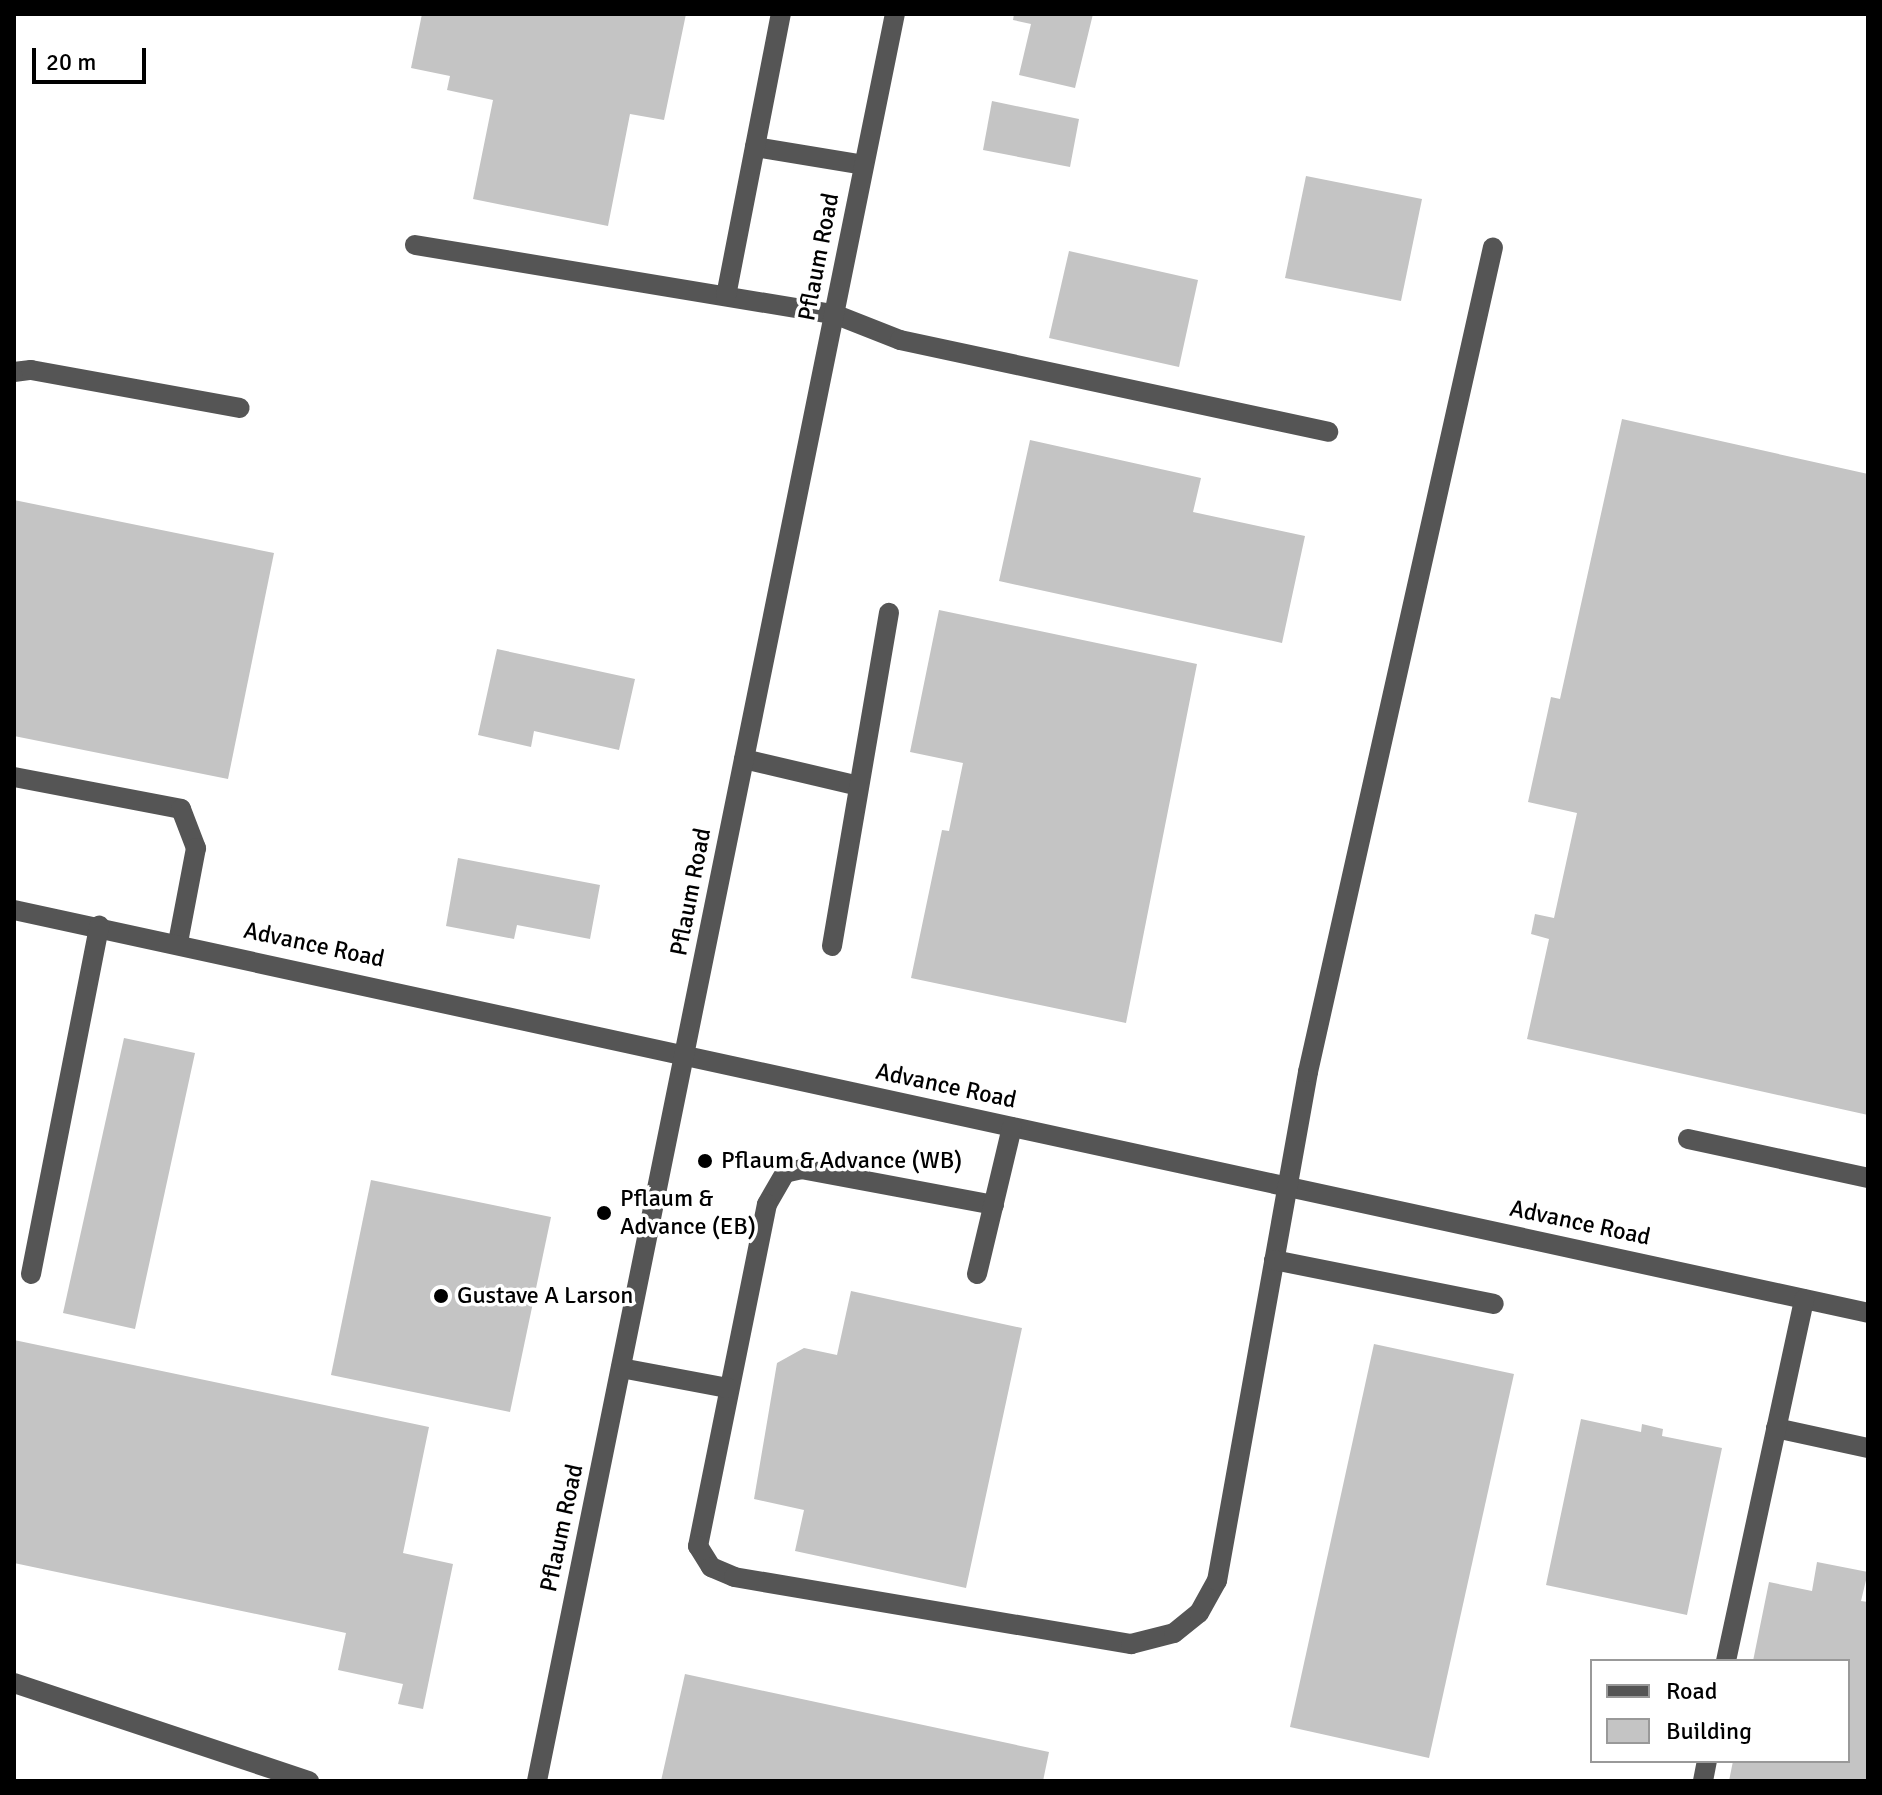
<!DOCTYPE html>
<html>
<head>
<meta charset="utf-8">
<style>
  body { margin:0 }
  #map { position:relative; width:1882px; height:1795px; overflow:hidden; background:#fff; font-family:Signika,sans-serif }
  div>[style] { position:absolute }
  .building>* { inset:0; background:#c4c4c4 }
  .minor>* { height:20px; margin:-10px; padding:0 10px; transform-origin:10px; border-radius:10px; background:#555 }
  .dots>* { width:22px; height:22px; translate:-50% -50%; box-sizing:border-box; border:4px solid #fff; border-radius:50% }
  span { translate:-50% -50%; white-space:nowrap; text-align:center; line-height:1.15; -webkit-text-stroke:7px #fff; paint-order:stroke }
  .street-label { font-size:24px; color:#000 }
  .poi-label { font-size:24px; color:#000 }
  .left { translate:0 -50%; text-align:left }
  .frame { position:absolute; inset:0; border:16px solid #000; pointer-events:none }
  .legend { position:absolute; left:1590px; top:1659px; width:260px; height:104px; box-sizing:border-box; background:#fff; border:2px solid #999; margin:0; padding:10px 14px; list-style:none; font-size:24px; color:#000 }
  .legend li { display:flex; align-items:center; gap:16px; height:40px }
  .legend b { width:40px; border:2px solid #999 }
  .scale { position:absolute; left:32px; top:48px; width:114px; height:36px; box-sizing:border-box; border:4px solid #000; border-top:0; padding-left:10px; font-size:24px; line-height:28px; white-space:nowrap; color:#000; -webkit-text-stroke:6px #fff; paint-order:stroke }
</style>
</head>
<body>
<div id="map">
  <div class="building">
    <i style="clip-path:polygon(422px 14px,686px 14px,664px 120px,630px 114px,608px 226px,473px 199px,493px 100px,447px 90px,450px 76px,411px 68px)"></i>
    <i style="clip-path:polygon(1014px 14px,1093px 14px,1075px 88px,1019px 75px,1031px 24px,1013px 20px)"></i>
    <i style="clip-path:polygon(992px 101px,1079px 119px,1070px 167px,983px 150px)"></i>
    <i style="clip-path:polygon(1306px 176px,1422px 199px,1401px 301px,1285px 278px)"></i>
    <i style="clip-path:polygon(1069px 251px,1198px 280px,1179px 367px,1049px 338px)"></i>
    <i style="clip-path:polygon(1622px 419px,1868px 474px,1868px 1115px,1527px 1039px,1549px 939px,1531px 934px,1535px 914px,1554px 918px,1577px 813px,1528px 802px,1551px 697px,1560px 699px)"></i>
    <i style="clip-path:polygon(1030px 440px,1201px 478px,1193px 512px,1305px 536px,1282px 643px,999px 581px)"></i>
    <i style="clip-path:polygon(14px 500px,274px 553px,228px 779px,14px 736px)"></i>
    <i style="clip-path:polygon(939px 610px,1197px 664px,1126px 1023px,911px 978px,942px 830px,949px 831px,963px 763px,910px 752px)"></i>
    <i style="clip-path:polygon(497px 649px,635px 679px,619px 750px,534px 731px,531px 747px,478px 735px)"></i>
    <i style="clip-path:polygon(458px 858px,600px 885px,590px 939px,517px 925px,514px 939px,446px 926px)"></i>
    <i style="clip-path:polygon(124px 1038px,195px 1053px,135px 1329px,63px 1313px)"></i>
    <i style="clip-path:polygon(371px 1180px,551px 1217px,510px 1412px,331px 1375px)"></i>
    <i style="clip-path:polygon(851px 1291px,1022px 1328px,966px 1588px,795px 1551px,804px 1510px,754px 1499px,777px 1363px,804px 1348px,837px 1355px)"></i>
    <i style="clip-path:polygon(14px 1340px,429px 1427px,403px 1553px,453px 1564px,423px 1709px,398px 1704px,403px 1684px,338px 1670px,346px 1633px,14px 1563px)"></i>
    <i style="clip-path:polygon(1374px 1344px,1514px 1374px,1429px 1758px,1290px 1727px)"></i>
    <i style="clip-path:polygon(1581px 1419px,1641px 1432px,1642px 1424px,1663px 1429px,1662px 1436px,1722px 1448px,1687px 1615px,1546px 1585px)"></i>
    <i style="clip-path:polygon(1817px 1562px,1868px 1572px,1861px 1601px,1868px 1602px,1868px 1781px,1729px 1781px,1733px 1761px,1848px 1761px,1848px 1661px,1753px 1661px,1769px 1582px,1812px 1591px)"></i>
    <i style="clip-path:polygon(685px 1674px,1049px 1752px,1043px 1781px,661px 1781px)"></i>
  </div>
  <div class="minor">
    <i style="left:755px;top:147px;width:110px;rotate:9.4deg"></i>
    <i style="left:415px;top:245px;width:425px;rotate:9.4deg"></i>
    <i style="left:834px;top:314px;width:71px;rotate:21.5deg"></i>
    <i style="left:900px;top:340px;width:438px;rotate:12.1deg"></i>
    <i style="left:726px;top:296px;width:287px;rotate:-79deg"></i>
    <i style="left:14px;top:372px;width:17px;rotate:-7deg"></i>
    <i style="left:31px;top:370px;width:212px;rotate:10.3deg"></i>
    <i style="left:744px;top:759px;width:118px;rotate:13.2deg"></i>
    <i style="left:14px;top:777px;width:170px;rotate:10.8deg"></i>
    <i style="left:181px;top:809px;width:42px;rotate:69deg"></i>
    <i style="left:196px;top:848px;width:96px;rotate:100.8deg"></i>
    <i style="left:14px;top:910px;width:1897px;rotate:12.26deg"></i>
    <i style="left:832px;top:946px;width:338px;rotate:-80.3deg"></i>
    <i style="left:1688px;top:1139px;width:184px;rotate:12.2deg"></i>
    <i style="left:994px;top:1205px;width:195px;rotate:-169.4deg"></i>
    <i style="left:802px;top:1169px;width:17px;rotate:167deg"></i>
    <i style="left:785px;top:1173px;width:36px;rotate:120deg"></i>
    <i style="left:767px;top:1204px;width:349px;rotate:101.4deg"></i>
    <i style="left:698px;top:1546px;width:25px;rotate:58deg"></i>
    <i style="left:711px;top:1567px;width:25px;rotate:23deg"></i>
    <i style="left:734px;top:1577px;width:403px;rotate:9.6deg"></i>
    <i style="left:1131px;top:1644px;width:44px;rotate:-14.3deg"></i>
    <i style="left:1174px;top:1633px;width:32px;rotate:-39deg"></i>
    <i style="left:1199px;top:1613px;width:37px;rotate:-61deg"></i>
    <i style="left:1217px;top:1581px;width:517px;rotate:-79.86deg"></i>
    <i style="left:1308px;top:1072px;width:845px;rotate:-77.36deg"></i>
    <i style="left:1274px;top:1260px;width:224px;rotate:11.3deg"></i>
    <i style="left:31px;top:1274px;width:355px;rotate:-78.9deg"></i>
    <i style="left:977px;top:1274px;width:151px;rotate:-76.6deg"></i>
    <i style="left:621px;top:1368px;width:109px;rotate:10.6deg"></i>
    <i style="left:1776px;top:1428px;width:94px;rotate:12.3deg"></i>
    <i style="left:1726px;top:1661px;width:370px;rotate:-77.8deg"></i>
    <i style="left:14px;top:1683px;width:311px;rotate:18.4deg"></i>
    <i style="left:537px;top:1781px;width:1803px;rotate:-78.55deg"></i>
    <i style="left:1703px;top:1781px;width:20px;rotate:-79deg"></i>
  </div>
  <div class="dots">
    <i style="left:705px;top:1161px;background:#000"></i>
    <i style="left:604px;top:1213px;background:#000"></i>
    <i style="left:441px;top:1296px;background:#000"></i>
  </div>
  <div class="street-label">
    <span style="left:819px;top:257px;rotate:-79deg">Pflaum Road</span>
    <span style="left:691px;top:892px;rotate:-79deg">Pflaum Road</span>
    <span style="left:314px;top:945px;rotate:12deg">Advance Road</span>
    <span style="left:946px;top:1086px;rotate:12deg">Advance Road</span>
    <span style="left:1580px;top:1223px;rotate:12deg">Advance Road</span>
    <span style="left:562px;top:1528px;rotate:-78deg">Pflaum Road</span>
  </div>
  <div class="poi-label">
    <span class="left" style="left:721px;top:1161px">Pflaum &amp; Advance (WB)</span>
    <span class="left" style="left:620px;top:1213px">Pflaum &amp;<br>Advance (EB)</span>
    <span class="left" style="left:457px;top:1296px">Gustave A Larson</span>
  </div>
  <div class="frame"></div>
  <ul class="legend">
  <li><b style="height:10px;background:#555"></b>Road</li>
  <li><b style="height:22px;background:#c4c4c4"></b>Building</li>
  </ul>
  <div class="scale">20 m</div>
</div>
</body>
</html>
